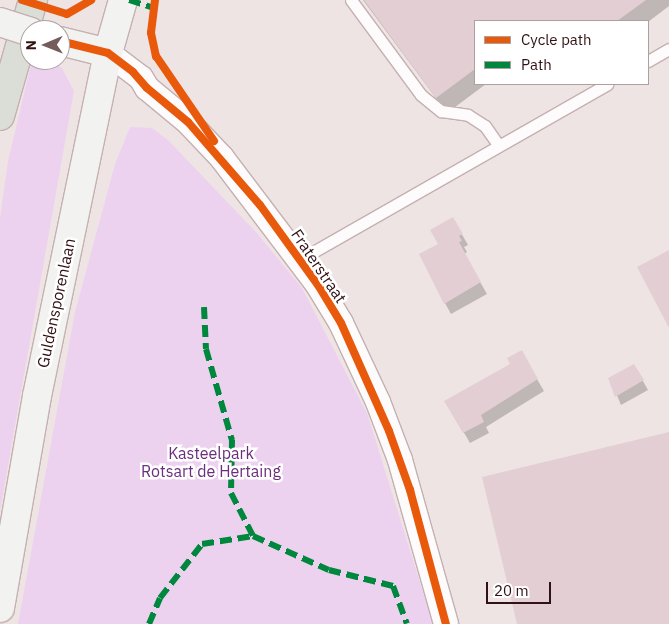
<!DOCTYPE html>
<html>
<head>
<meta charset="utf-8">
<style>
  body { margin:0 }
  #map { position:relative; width:669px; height:624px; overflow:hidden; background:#efe4e4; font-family:"IBM Plex Sans",sans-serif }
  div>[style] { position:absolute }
  .green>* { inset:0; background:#edd2ef }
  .shadow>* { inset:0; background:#0003 }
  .building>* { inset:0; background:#e3ced4 }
  .roads { filter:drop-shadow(1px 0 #c5b0b0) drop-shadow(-1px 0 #c5b0b0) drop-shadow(0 1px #c5b0b0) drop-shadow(0 -1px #c5b0b0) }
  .lane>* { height:11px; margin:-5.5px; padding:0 5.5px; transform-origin:5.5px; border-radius:5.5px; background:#fdfbfb }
  .street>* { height:24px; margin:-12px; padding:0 12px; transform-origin:12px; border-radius:12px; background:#fdfbfb }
  .secondary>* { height:28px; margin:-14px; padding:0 14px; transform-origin:14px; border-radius:14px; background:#f2f2f0 }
  .highway>* { height:28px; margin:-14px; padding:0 14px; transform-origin:14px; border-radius:14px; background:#daded6 }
  .bridges { filter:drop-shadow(1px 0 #c5b0b0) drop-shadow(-1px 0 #c5b0b0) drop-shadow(0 1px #c5b0b0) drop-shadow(0 -1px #c5b0b0) }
  .secondary-bridge>* { height:28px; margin:-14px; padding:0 14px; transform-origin:14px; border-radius:14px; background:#f2f2f0 }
  .quiet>* { height:6px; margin-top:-3px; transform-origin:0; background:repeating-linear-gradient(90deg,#00873e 0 12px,transparent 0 18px) }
  .cycleway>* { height:8px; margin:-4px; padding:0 4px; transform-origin:4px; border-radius:4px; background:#e8590c }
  span { translate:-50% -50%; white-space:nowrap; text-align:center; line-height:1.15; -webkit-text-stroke:5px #fff; paint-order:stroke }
  .street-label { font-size:16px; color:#311113 }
  .park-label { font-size:16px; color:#6b2d7d }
  .legend { position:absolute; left:474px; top:20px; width:175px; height:65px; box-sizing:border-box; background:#fff; border:1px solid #ada0a1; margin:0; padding:6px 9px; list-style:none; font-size:15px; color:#311113 }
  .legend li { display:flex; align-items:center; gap:10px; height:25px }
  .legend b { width:25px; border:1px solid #ada0a1 }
  .north { position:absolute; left:20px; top:20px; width:50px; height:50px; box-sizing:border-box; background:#fff; border:1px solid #ada0a1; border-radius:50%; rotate:269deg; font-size:14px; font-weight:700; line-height:20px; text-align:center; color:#311113 }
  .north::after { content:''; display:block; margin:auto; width:18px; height:22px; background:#745b5c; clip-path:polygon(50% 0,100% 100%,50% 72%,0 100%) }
  .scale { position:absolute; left:486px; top:582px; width:65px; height:22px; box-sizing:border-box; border:2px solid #311113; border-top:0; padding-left:6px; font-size:15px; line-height:18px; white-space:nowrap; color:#311113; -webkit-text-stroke:4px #fff; paint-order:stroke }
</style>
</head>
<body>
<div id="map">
  <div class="green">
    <i style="clip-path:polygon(32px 60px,53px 62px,62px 68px,74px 91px,0 511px,0 218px,8px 161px)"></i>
    <i style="clip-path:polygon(130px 127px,152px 128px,168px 140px,256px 232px,302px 288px,367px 413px,433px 624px,18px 624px,75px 312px,115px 164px)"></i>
  </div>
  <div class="shadow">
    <i style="clip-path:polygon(363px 0,669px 0,669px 6px,648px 22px,475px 21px,475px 84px,486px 84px,447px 113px)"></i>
    <i style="clip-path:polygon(453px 219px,468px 245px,464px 247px,467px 252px,464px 254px,487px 294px,451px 314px,445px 303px,440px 244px)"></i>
    <i style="clip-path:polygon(521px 352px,544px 391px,486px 427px,489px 433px,470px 443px,446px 402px,512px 365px)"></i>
    <i style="clip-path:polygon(634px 365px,648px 390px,621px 405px,610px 379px)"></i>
  </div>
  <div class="building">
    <i style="clip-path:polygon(364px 0,646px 0,617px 21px,475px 21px,475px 69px,436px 98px)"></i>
    <i style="clip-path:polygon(453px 217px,463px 234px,459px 236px,462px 241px,459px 242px,481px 282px,444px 304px,419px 254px,438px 244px,430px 230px)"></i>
    <i style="clip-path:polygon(669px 250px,669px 328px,637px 267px)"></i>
    <i style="clip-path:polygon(522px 350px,538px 379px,481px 415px,484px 422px,463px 433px,444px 401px,510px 364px,507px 358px)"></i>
    <i style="clip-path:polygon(634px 364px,644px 380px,615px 397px,608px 378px)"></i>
    <i style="clip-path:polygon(669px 432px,669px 624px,517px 624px,482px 477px)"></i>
  </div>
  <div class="roads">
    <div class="lane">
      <i style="left:351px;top:0;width:118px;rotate:53.6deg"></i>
      <i style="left:421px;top:95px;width:26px;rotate:39deg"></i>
      <i style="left:441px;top:111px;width:27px;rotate:8deg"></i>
      <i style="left:468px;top:115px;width:20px;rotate:33deg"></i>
      <i style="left:485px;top:126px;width:24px;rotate:55deg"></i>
      <i style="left:648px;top:61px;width:24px;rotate:-30deg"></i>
      <i style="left:299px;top:260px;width:355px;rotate:-29.7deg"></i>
    </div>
    <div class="street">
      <i style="left:108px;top:53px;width:41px;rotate:37.1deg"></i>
      <i style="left:141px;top:78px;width:12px;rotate:59deg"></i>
      <i style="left:147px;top:88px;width:53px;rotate:39.7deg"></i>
      <i style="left:188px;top:122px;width:50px;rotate:46.6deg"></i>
      <i style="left:222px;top:158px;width:159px;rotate:52.9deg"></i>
      <i style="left:318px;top:285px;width:44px;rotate:58.8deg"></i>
      <i style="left:341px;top:323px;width:87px;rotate:64.9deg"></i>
      <i style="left:378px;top:402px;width:62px;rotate:69.2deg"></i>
      <i style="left:400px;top:460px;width:170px;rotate:74.3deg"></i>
    </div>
    <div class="secondary">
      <i style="left:60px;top:41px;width:49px;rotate:14deg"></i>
      <i style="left:0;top:608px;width:215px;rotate:-80.1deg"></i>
      <i style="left:37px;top:396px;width:350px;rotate:-78.3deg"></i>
      <i style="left:108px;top:53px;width:55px;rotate:-74.2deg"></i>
    </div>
    <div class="highway">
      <i style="left:0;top:116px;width:121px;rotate:-74.1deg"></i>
    </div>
  </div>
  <div class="bridges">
    <div class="secondary-bridge">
      <i style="left:0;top:22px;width:32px;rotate:18deg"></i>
    </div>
  </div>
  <div class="quiet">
    <i style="left:129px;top:0;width:25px;rotate:18deg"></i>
    <i style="left:204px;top:307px;width:42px;rotate:87.3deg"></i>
    <i style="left:206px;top:349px;width:95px;rotate:74.1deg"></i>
    <i style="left:232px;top:440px;width:53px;rotate:91.1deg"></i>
    <i style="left:231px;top:493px;width:48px;rotate:62.9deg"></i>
    <i style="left:149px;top:624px;width:28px;rotate:-67deg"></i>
    <i style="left:160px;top:598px;width:68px;rotate:-52.1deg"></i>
    <i style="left:202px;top:544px;width:52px;rotate:-8.9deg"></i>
    <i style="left:253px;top:536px;width:83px;rotate:24.1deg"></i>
    <i style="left:329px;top:570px;width:66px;rotate:14deg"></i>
    <i style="left:393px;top:586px;width:40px;rotate:69.8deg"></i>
  </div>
  <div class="cycleway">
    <i style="left:22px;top:0;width:47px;rotate:17.3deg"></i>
    <i style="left:67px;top:14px;width:28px;rotate:-30deg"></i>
    <i style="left:155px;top:0;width:33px;rotate:97deg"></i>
    <i style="left:151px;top:33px;width:24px;rotate:78deg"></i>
    <i style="left:156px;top:56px;width:103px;rotate:55.7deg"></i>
    <i style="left:60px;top:41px;width:49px;rotate:14deg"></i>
    <i style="left:108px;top:53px;width:31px;rotate:37deg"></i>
    <i style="left:133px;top:72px;width:21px;rotate:49deg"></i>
    <i style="left:147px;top:88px;width:53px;rotate:39.7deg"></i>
    <i style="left:188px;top:122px;width:110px;rotate:49.1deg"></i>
    <i style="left:260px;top:205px;width:99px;rotate:54.1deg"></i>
    <i style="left:318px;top:285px;width:44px;rotate:58.8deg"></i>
    <i style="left:341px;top:323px;width:118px;rotate:66deg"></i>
    <i style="left:389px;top:431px;width:63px;rotate:70.4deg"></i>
    <i style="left:410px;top:490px;width:139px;rotate:75deg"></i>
  </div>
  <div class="street-label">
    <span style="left:319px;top:266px;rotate:56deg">Fraterstraat</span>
    <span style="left:56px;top:303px;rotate:-78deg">Guldensporenlaan</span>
  </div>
  <div class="park-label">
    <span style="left:211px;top:462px">Kasteelpark<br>Rotsart de Hertaing</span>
  </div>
  <ul class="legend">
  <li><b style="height:6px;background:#e8590c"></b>Cycle path</li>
  <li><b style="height:6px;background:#00873e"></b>Path</li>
  </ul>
  <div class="north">N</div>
  <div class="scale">20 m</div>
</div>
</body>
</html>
